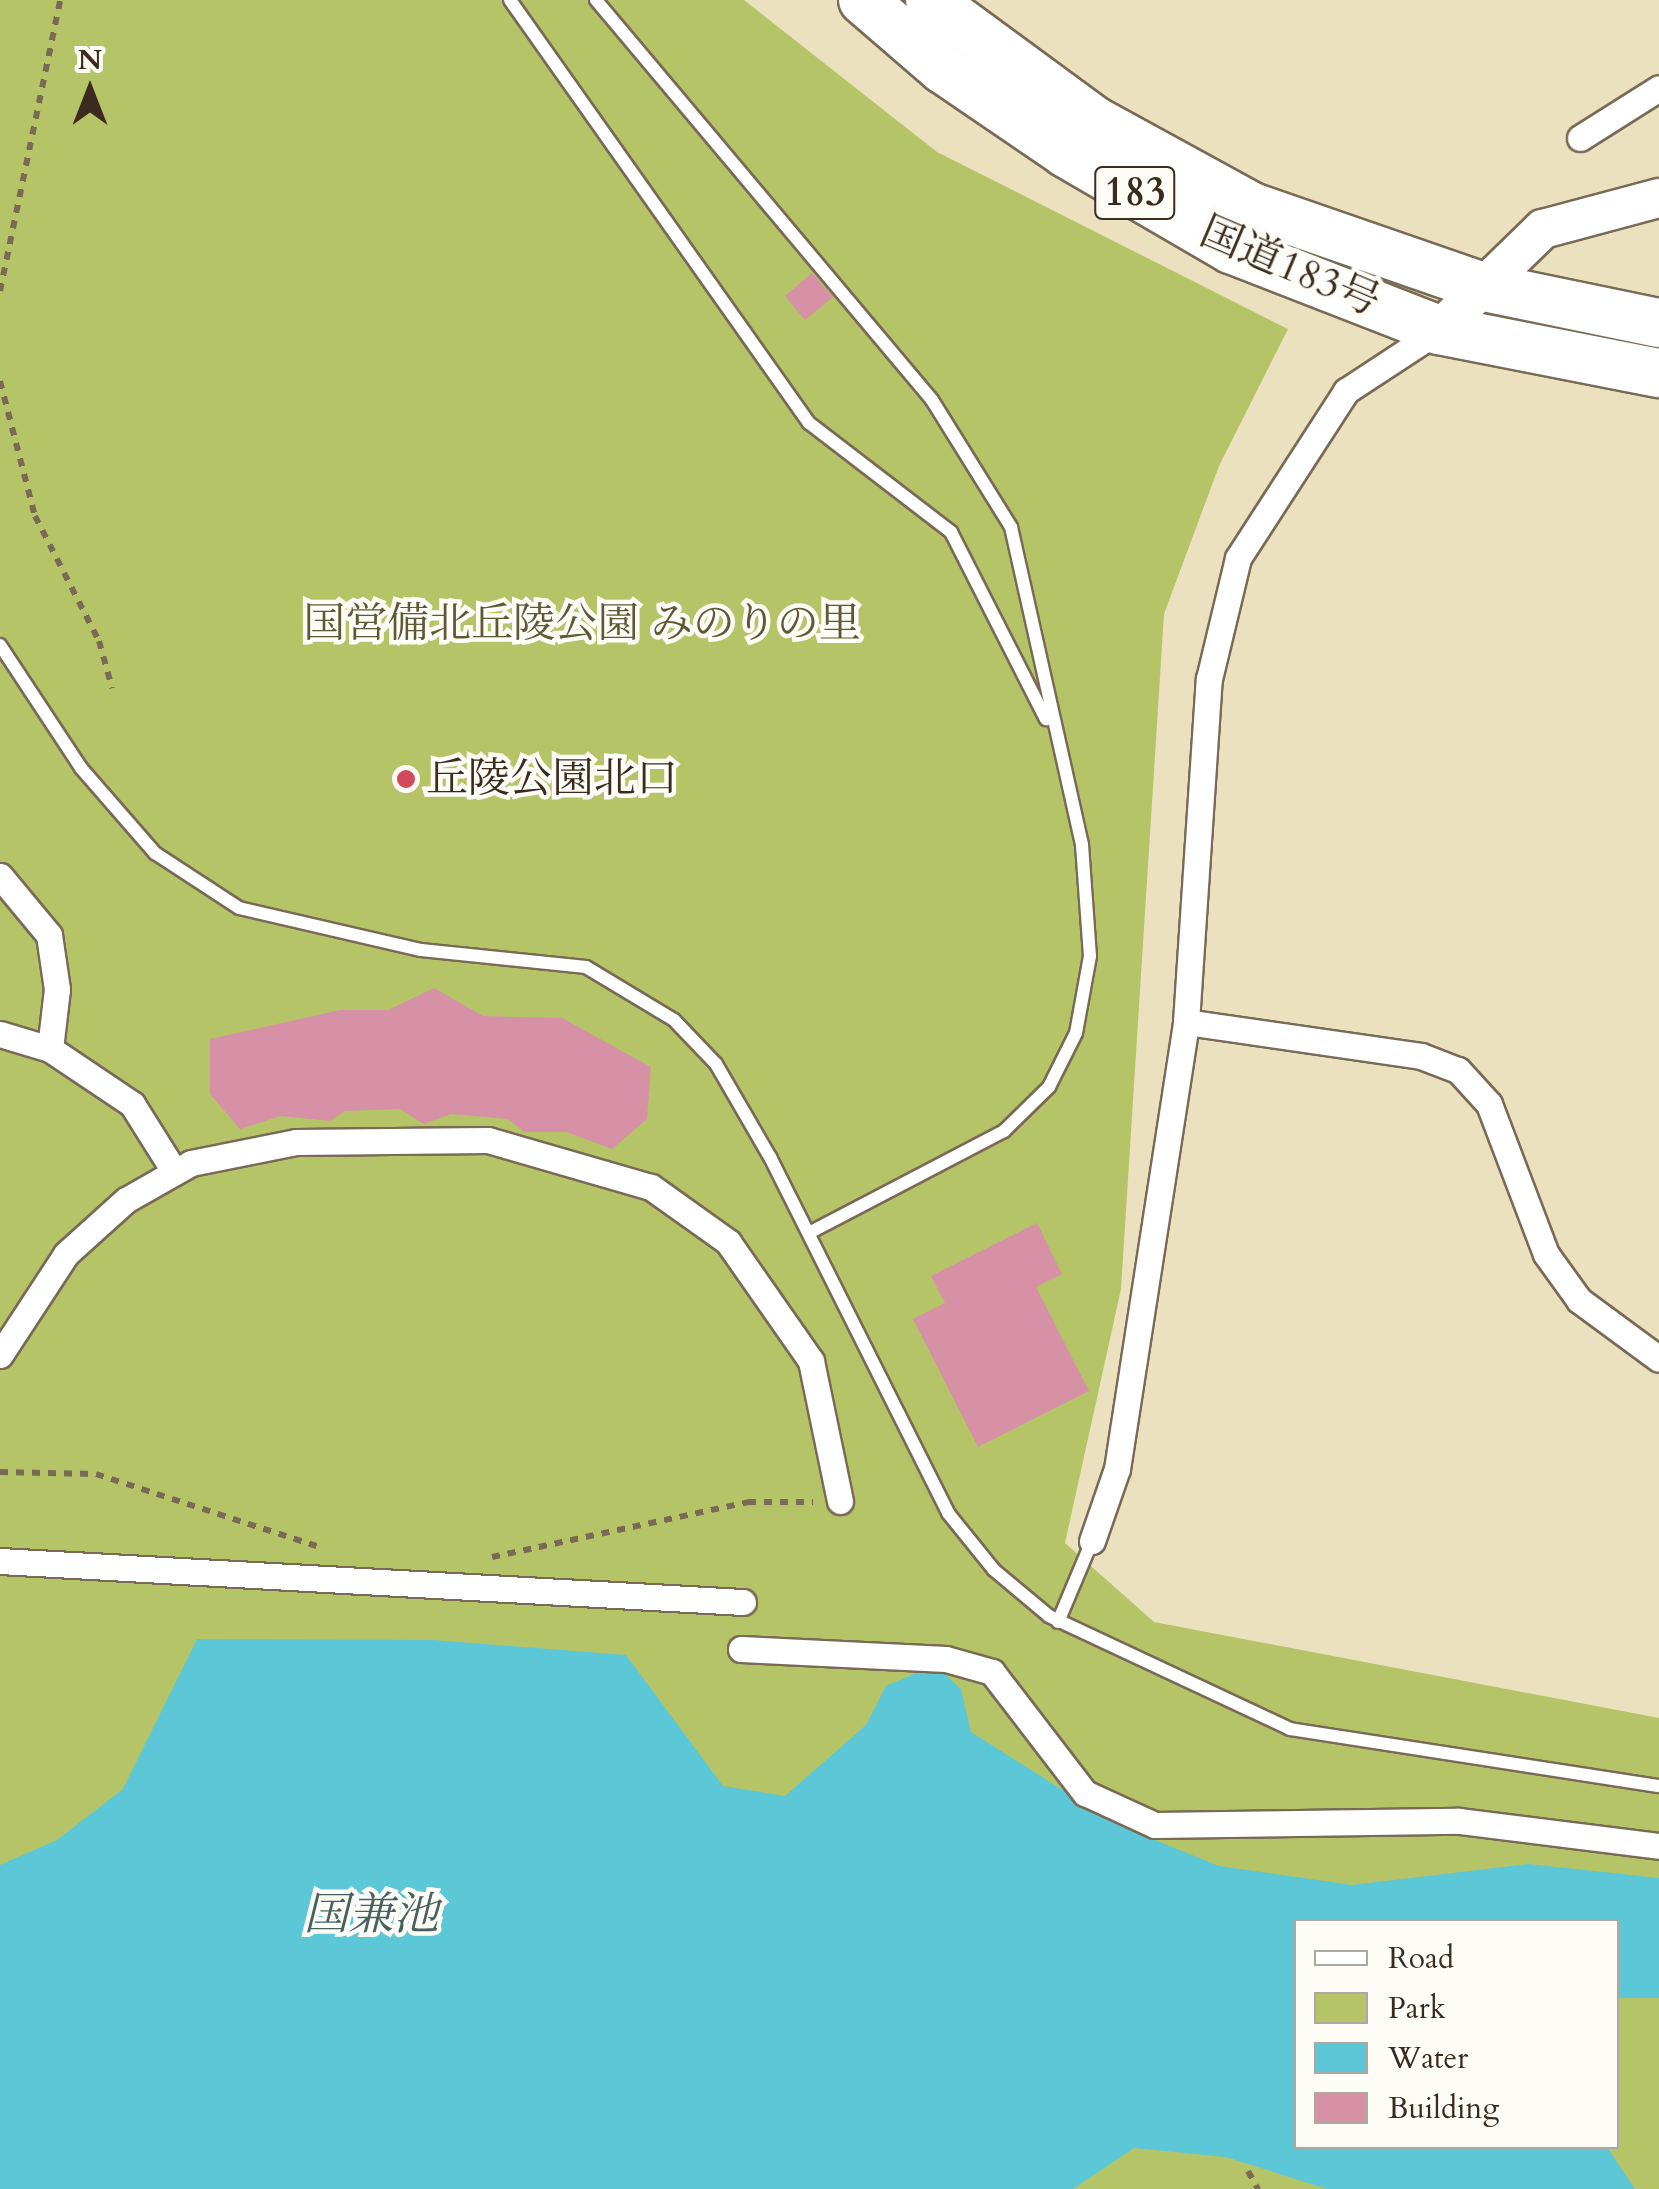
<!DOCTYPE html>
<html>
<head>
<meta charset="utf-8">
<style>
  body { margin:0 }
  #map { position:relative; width:1659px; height:2189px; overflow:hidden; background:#ebe1be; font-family:Cardo,"Noto Serif JP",serif }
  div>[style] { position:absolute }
  .green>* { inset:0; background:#b5c467 }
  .water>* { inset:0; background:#5cc7d6 }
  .building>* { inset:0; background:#d691a7 }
  .path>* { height:6px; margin-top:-3px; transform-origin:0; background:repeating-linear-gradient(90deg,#796a56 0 8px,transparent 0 16px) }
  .roads { filter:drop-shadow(2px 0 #796a56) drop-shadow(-2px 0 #796a56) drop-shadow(0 2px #796a56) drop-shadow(0 -2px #796a56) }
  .lane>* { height:12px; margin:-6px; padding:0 6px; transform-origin:6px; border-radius:6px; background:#fff }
  .street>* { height:25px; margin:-12.5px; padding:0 12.5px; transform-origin:12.5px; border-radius:12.5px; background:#fff }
  .secondary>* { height:38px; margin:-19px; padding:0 19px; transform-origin:19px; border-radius:19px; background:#fff }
  .highway>* { height:48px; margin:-24px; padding:0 24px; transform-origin:24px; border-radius:24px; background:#fff }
  .dots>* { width:28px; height:28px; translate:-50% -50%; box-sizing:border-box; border:5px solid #fdfcf7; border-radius:50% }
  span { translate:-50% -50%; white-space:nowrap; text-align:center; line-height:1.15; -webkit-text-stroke:9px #fdfcf7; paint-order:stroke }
  .shield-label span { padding:2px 8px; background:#fdfcf7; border:2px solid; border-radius:8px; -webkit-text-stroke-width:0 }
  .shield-label { font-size:40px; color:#3b2a1e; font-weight:700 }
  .street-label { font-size:42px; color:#3b2a1e }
  .park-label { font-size:42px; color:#605834 }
  .poi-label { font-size:42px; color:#3b2a1e }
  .left { translate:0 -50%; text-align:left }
  .water-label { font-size:45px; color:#47615e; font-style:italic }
  .legend { position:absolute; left:1294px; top:1919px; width:325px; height:230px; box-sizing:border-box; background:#fdfcf7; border:2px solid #afa8a0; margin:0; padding:12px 18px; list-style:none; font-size:30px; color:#3b2a1e }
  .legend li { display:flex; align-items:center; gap:20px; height:50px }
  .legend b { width:50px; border:2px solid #afa8a0 }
  .north { position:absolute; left:40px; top:40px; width:100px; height:100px; -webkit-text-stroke:8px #fdfcf7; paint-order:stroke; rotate:0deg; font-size:28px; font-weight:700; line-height:40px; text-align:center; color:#3b2a1e }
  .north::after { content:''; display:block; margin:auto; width:35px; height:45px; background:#3b2a1e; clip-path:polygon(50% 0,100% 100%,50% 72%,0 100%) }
</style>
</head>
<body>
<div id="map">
  <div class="green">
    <i style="clip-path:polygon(evenodd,0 0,744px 0,937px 152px,1288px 329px,1219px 466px,1164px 614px,1121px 1289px,1065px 1543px,1154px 1622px,1659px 1718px,1659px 2189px,0 2189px,0 0,1296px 1922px,1616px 1922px,1616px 2146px,1296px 2146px,1296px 1922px)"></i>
  </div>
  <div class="water">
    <i style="clip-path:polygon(197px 1639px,433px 1640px,626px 1655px,723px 1786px,785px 1796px,866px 1725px,886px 1686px,935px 1665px,961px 1689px,971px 1732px,1118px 1825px,1219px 1866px,1352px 1885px,1529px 1864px,1659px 1878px,1659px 1998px,1617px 1998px,1616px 1922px,1296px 1922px,1296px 2146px,1607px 2147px,1635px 2189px,1327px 2189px,1226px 2157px,1134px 2148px,1073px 2189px,0 2189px,0 1865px,57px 1840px,123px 1789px)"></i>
  </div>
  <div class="building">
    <i style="clip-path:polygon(812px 273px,833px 297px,805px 320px,785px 296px)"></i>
    <i style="clip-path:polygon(434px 988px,483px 1016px,562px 1018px,651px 1067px,647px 1119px,612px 1149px,566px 1132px,524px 1132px,508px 1119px,451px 1114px,424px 1124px,400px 1109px,345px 1111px,330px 1121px,281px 1116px,240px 1129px,210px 1094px,210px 1039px,340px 1010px,388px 1010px)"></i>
    <i style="clip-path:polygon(1037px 1223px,1062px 1274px,1036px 1287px,1089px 1391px,978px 1447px,913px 1319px,945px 1303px,931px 1276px)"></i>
  </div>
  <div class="path">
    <i style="left:0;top:291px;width:297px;rotate:-78.3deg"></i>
    <i style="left:0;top:381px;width:139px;rotate:75.5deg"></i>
    <i style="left:35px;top:516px;width:140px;rotate:62.9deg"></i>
    <i style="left:99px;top:641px;width:49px;rotate:74.5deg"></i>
    <i style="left:0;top:1472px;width:96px;rotate:1.2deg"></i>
    <i style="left:96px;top:1474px;width:238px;rotate:18.1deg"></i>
    <i style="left:492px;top:1557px;width:262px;rotate:-12.1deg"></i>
    <i style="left:748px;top:1502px;width:65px"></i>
    <i style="left:1248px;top:2171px;width:21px;rotate:61deg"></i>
  </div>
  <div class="roads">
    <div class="lane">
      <i style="left:510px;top:0;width:518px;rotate:54.75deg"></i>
      <i style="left:809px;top:423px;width:179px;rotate:37.5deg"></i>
      <i style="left:951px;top:532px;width:210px;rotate:63.1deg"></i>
      <i style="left:596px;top:0;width:522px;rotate:49.97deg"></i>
      <i style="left:932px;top:400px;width:150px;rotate:58.1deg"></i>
      <i style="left:1011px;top:527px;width:326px;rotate:77.4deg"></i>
      <i style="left:1082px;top:845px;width:111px;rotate:85.9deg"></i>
      <i style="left:1090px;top:956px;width:78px;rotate:100.3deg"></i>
      <i style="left:1076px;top:1033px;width:60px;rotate:116.6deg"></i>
      <i style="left:1049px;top:1087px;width:63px;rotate:135.6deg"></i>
      <i style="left:1004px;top:1131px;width:218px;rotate:152.4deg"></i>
      <i style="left:0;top:645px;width:147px;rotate:56.6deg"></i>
      <i style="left:81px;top:768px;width:113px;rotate:49deg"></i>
      <i style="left:155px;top:853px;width:100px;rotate:33.2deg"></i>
      <i style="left:239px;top:908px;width:187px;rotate:13deg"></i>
      <i style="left:421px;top:950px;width:166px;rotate:5.9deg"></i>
      <i style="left:586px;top:967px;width:103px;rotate:31.1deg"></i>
      <i style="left:674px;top:1020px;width:61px;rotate:46.3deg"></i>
      <i style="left:716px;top:1064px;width:108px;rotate:59.9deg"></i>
      <i style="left:770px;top:1157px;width:398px;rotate:63.4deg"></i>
      <i style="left:948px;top:1513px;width:73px;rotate:51.1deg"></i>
      <i style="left:994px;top:1570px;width:72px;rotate:39.9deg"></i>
      <i style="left:1049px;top:1616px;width:266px;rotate:25.1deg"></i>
      <i style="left:1290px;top:1729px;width:373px;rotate:8.8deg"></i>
      <i style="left:1058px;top:1622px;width:88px;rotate:-67.2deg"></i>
    </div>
    <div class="street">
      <i style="left:1580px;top:138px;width:93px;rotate:-32.3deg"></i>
      <i style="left:0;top:876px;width:77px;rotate:50.3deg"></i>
      <i style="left:49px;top:935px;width:55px;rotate:81.6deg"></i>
      <i style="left:57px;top:989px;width:60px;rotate:96.7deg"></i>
      <i style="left:50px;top:1049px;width:99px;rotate:33.9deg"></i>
      <i style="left:132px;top:1104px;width:79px;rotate:57.9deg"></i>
      <i style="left:1186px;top:1022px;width:237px;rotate:8.2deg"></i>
      <i style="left:1421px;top:1056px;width:40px;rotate:21deg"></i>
      <i style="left:1458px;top:1070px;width:46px;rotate:47.6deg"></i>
      <i style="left:1489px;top:1104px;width:160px;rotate:69.2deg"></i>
      <i style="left:1546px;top:1254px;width:57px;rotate:54.3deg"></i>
      <i style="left:1579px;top:1300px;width:99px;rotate:36.4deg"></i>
      <i style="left:0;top:1034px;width:52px;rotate:16.7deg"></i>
      <i style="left:0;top:1355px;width:121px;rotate:-56.8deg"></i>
      <i style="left:66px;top:1254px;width:81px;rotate:-42deg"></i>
      <i style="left:126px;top:1200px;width:75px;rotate:-29.6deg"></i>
      <i style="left:191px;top:1163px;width:107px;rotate:-11.3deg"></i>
      <i style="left:296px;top:1142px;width:192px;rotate:-0.6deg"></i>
      <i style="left:488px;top:1140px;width:170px;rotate:16.1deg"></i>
      <i style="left:651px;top:1187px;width:95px;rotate:35.5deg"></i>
      <i style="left:728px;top:1242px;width:145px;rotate:55.1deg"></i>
      <i style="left:811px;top:1361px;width:143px;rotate:78.3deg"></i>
      <i style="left:1092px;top:1541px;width:76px;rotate:-70.9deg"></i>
      <i style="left:1117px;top:1469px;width:452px;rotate:-81.2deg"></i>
      <i style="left:1186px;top:1022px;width:344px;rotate:-86.2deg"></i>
      <i style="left:1209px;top:679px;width:124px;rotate:-76.5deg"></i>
      <i style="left:1238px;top:558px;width:199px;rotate:-57.1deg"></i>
      <i style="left:1346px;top:391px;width:111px;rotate:-33.3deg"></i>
      <i style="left:0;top:1561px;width:744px;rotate:3.16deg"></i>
      <i style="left:741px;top:1649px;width:205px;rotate:2.8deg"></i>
      <i style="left:946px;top:1659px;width:48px;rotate:15.8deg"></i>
      <i style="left:992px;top:1672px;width:153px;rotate:52.5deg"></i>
      <i style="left:1085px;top:1793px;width:77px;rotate:24.6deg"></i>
      <i style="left:1155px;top:1825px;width:304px;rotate:-0.8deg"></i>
      <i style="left:1459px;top:1821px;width:202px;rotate:7.1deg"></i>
    </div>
    <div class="secondary">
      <i style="left:1439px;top:330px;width:145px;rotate:-44.2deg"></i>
      <i style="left:1543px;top:229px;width:120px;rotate:-15deg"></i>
    </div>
    <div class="highway">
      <i style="left:863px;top:0;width:106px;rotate:40.8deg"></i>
      <i style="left:943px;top:69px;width:149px;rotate:34.3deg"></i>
      <i style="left:1066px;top:153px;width:191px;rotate:30.2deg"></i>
      <i style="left:1231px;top:249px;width:223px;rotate:21.3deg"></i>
      <i style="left:1439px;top:330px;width:224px;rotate:11.1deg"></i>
      <i style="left:930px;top:0;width:205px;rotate:36.3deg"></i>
      <i style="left:1095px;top:121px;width:179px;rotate:28.7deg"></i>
      <i style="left:1252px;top:207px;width:241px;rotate:19.1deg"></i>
      <i style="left:1480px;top:286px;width:183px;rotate:11.7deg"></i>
    </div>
  </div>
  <div class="dots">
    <i style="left:406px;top:779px;background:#d1495b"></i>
  </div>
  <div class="shield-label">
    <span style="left:1135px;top:193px">183</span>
  </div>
  <div class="street-label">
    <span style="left:1290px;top:267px;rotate:23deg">国道183号</span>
  </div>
  <div class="park-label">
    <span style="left:582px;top:624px">国営備北丘陵公園 みのりの里</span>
  </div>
  <div class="poi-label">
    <span class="left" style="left:426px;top:779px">丘陵公園北口</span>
  </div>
  <div class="water-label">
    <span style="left:371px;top:1915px">国兼池</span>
  </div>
  <ul class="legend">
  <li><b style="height:12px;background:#fff"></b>Road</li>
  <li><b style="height:28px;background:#b5c467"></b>Park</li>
  <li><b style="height:28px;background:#5cc7d6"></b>Water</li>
  <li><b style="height:28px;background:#d691a7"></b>Building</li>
  </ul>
  <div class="north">N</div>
</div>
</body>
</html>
